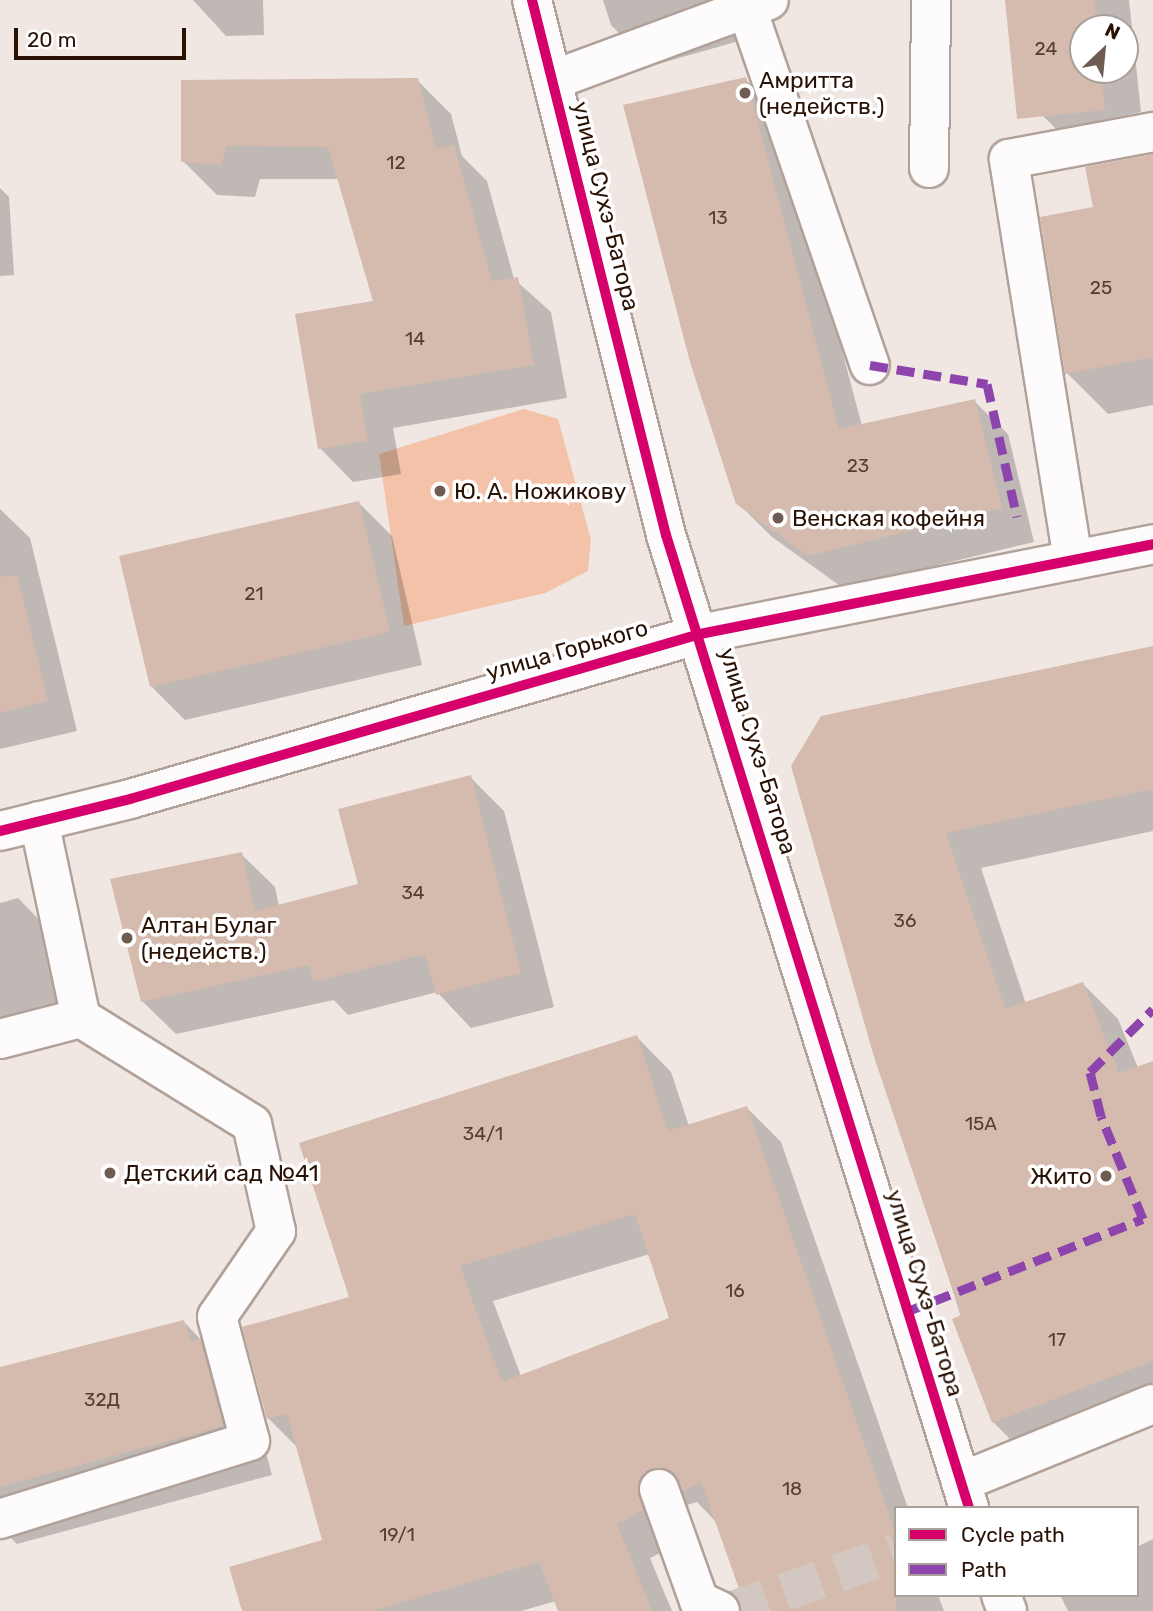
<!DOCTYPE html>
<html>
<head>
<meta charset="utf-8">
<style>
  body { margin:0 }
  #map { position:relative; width:1153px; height:1611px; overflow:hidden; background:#f0e7e3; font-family:Rubik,sans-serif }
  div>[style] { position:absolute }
  .green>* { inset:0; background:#f3c2a8 }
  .shadow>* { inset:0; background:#0003 }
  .building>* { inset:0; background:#d4bbad }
  .minor-tunnel>* { height:38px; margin-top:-19px; transform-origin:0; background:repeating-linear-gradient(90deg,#d2c7c1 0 38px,transparent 0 57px) }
  .roads { filter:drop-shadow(2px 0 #b1a198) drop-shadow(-2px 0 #b1a198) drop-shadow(0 2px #b1a198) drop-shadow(0 -2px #b1a198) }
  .minor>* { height:38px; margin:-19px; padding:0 19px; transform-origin:19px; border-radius:19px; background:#fdfbfb }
  .quiet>* { height:9px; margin-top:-4.5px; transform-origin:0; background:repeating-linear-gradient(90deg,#8e44ad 0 18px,transparent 0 27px) }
  .cycleway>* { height:10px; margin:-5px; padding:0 5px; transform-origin:5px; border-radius:5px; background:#d6006c }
  .dots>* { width:19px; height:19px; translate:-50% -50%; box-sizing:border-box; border:4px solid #fff; border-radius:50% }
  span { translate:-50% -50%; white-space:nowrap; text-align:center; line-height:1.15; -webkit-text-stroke:7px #fff; paint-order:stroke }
  .number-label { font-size:19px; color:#543c2e }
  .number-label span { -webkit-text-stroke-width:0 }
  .poi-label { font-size:23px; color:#291103 }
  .left { translate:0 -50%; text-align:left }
  .right { translate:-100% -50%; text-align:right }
  .street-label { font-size:23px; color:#291103 }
  .legend { position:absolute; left:894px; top:1506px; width:245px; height:91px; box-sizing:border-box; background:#fff; border:2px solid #a9a09a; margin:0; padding:9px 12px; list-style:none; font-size:21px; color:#291103 }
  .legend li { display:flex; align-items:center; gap:14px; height:35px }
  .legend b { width:35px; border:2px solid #a9a09a }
  .north { position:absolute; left:1069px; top:14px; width:70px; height:70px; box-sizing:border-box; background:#fff; border:2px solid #a9a09a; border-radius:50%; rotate:26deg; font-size:19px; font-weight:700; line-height:28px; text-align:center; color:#291103 }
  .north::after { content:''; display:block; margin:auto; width:24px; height:32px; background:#6f5c51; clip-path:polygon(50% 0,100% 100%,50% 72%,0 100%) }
  .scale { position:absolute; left:14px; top:28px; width:172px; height:32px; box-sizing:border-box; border:4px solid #291103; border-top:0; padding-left:9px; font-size:21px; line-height:24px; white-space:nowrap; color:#291103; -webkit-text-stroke:5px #fff; paint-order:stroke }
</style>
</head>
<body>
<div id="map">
  <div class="green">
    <i style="clip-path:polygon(524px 409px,558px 419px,591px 540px,588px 571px,545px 593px,404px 626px,379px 454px)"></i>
  </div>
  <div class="shadow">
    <i style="clip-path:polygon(193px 0,263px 0,264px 35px,226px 36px)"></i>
    <i style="clip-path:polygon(603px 0,729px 0,739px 41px,651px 66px,611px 25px)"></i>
    <i style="clip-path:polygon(evenodd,1006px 0,1129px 0,1141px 112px,1057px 130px,1016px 89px,1006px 0,1083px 28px,1125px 28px,1125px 70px,1083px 70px,1083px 28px)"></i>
    <i style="clip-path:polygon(745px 79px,779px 112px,862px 426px,974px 401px,1008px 434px,1034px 542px,843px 588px,772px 537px,738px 503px)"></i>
    <i style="clip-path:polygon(417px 80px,451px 114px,462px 156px,487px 181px,514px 279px,551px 312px,567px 398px,393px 428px,401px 474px,353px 482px,320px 448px,375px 302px,339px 179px,260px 179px,255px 197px,217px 195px,183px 161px,183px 82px)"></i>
    <i style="clip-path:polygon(1153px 156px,1153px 405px,1108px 414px,1067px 373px,1095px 208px)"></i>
    <i style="clip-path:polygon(0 188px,9px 197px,14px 275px,0 276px)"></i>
    <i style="clip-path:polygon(359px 503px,392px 536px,422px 665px,185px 720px,151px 686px)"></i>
    <i style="clip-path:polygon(0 509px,30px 538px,77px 731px,0 749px)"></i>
    <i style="clip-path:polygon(1153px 648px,1153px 831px,981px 868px,1026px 1004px,1083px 984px,1118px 1019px,1138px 1068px,1153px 1063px,1153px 1410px,1029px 1458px,993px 1422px,792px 766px)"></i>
    <i style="clip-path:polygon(470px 777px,504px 811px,554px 1007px,471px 1028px,437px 992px,348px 1015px,334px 1000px,176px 1034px,142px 1001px,241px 854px,275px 887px,279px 906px,360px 885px)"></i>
    <i style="clip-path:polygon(18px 898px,51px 932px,75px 1038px,0 1055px,0 903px)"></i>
    <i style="clip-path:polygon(evenodd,637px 1037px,671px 1072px,689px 1126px,747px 1108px,781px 1142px,908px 1508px,896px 1508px,896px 1595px,938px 1595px,944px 1611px,747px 1611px,717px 1523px,697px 1502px,677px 1508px,677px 1545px,650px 1558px,672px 1611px,560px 1611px,556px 1601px,521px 1611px,244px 1611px,324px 1541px,298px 1448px,268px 1418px,351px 1299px,637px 1037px,650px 1254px,671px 1319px,521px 1376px,493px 1301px,650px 1254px)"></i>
    <i style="clip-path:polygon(184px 1322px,249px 1390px,272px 1475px,17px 1544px,0 1528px,0 1369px)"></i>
    <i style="clip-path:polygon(1153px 1539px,1153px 1611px,1068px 1611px,1060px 1595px,1137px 1595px,1137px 1547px)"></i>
  </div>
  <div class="building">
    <i style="clip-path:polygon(1005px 0,1094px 0,1097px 28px,1083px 28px,1083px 70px,1101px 70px,1105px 110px,1017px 119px)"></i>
    <i style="clip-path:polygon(746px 77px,839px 429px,975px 399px,1002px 508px,808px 556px,736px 504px,690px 362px,623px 105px)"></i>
    <i style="clip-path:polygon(418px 78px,436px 149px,454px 145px,492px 281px,518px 277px,534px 365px,360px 394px,368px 441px,318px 449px,295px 314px,373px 301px,328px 147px,227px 146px,221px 165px,181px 162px,181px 80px)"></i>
    <i style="clip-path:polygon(1153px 154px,1153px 357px,1065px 374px,1040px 217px,1093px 207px,1085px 167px)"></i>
    <i style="clip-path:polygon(359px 501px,390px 632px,150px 687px,119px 556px)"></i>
    <i style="clip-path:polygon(17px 575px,48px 701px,0 713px,0 577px)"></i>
    <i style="clip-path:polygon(1153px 646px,1153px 789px,946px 833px,1005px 1009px,1083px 982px,1119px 1073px,1153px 1061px,1153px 1361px,992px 1423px,952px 1319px,961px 1315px,874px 1057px,791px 766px,821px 716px)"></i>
    <i style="clip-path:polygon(471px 775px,521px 973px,436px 995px,425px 954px,313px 982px,309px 965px,141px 1002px,110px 879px,242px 852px,255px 911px,358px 884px,338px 809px)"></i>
    <i style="clip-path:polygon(evenodd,637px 1035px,668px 1131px,747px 1106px,896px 1535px,896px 1611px,747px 1611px,701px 1482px,683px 1491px,674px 1473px,662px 1467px,643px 1474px,638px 1484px,643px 1510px,617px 1524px,652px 1611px,558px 1611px,539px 1562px,372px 1611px,242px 1611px,229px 1567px,322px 1540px,287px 1414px,267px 1419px,242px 1327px,349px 1297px,299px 1143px,637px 1035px,635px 1214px,669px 1318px,502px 1382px,460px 1266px,635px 1214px)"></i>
    <i style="clip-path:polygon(184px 1320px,190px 1341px,200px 1339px,223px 1426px,0 1487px,0 1367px)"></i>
  </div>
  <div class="minor-tunnel">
    <i style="left:730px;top:1611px;width:176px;rotate:-19.3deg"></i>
  </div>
  <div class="roads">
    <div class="minor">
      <i style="left:532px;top:0;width:552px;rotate:75.94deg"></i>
      <i style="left:666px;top:535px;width:1019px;rotate:72.7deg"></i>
      <i style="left:744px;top:0;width:386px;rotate:71deg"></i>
      <i style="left:553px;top:80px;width:230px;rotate:-20.3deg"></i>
      <i style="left:929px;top:168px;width:168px;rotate:-89.3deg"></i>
      <i style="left:1073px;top:560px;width:406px;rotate:-99.1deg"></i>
      <i style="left:1009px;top:159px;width:147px;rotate:-10.6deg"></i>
      <i style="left:39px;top:821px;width:201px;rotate:78deg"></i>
      <i style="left:0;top:831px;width:134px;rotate:-13.8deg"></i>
      <i style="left:130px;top:799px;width:593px;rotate:-16.14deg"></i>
      <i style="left:700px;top:634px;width:462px;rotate:-11.2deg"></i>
      <i style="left:0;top:1039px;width:84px;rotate:-14.5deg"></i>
      <i style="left:81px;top:1018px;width:201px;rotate:31.8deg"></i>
      <i style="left:252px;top:1124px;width:110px;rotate:77.4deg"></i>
      <i style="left:276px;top:1231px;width:104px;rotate:124.5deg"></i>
      <i style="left:217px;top:1317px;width:128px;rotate:75.1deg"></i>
      <i style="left:250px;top:1441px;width:262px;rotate:162.7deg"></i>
      <i style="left:961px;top:1482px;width:207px;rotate:-22.1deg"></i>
      <i style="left:659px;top:1489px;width:119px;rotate:70.3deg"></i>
      <i style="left:699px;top:1601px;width:23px;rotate:25deg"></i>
      <i style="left:1001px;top:1595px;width:17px;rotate:69deg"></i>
    </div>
  </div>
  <div class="quiet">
    <i style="left:870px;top:365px;width:119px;rotate:9.2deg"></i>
    <i style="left:987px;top:384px;width:136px;rotate:77.3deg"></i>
    <i style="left:908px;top:1311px;width:252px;rotate:-21.4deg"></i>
    <i style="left:1143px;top:1219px;width:111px;rotate:-112.2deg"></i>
    <i style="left:1101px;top:1116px;width:45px;rotate:-104deg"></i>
    <i style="left:1090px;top:1072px;width:89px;rotate:-45deg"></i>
  </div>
  <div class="cycleway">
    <i style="left:532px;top:0;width:552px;rotate:75.94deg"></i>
    <i style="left:666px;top:535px;width:1019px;rotate:72.7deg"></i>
    <i style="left:0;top:831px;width:134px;rotate:-13.8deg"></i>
    <i style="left:130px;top:799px;width:593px;rotate:-16.14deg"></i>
    <i style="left:700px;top:634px;width:462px;rotate:-11.2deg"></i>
  </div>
  <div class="dots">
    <i style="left:745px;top:93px;background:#6f5c51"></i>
    <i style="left:440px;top:491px;background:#6f5c51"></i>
    <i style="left:778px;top:518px;background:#6f5c51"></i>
    <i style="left:127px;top:938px;background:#6f5c51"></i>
    <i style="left:110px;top:1173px;background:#6f5c51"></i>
    <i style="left:1106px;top:1176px;background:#6f5c51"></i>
  </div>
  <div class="number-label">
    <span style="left:1046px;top:49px">24</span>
    <span style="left:396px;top:163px">12</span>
    <span style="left:718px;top:218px">13</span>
    <span style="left:1101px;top:288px">25</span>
    <span style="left:415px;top:339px">14</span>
    <span style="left:858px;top:466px">23</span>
    <span style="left:254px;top:594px">21</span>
    <span style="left:413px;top:893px">34</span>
    <span style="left:905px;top:921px">36</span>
    <span style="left:981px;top:1124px">15А</span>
    <span style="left:483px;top:1134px">34/1</span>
    <span style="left:735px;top:1291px">16</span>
    <span style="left:1057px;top:1340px">17</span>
    <span style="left:102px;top:1400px">32Д</span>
    <span style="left:792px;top:1489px">18</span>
    <span style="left:397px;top:1535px">19/1</span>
  </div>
  <div class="poi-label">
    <span class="left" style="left:759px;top:93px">Амритта<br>(недейств.)</span>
    <span class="left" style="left:454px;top:491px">Ю. А. Ножикову</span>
    <span class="left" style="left:792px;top:518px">Венская кофейня</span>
    <span class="left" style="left:141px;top:938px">Алтан Булаг<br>(недейств.)</span>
    <span class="left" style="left:124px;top:1173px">Детский сад №41</span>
    <span class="right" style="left:1092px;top:1176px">Жито</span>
  </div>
  <div class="street-label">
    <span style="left:606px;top:206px;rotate:76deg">улица Сухэ-Батора</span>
    <span style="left:567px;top:650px;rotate:-16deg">улица Горького</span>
    <span style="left:758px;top:751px;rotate:73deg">улица Сухэ-Батора</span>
    <span style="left:925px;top:1293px;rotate:73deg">улица Сухэ-Батора</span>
  </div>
  <ul class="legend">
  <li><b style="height:9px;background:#d6006c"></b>Cycle path</li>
  <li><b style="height:9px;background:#8e44ad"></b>Path</li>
  </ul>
  <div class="north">N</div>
  <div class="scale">20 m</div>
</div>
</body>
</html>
